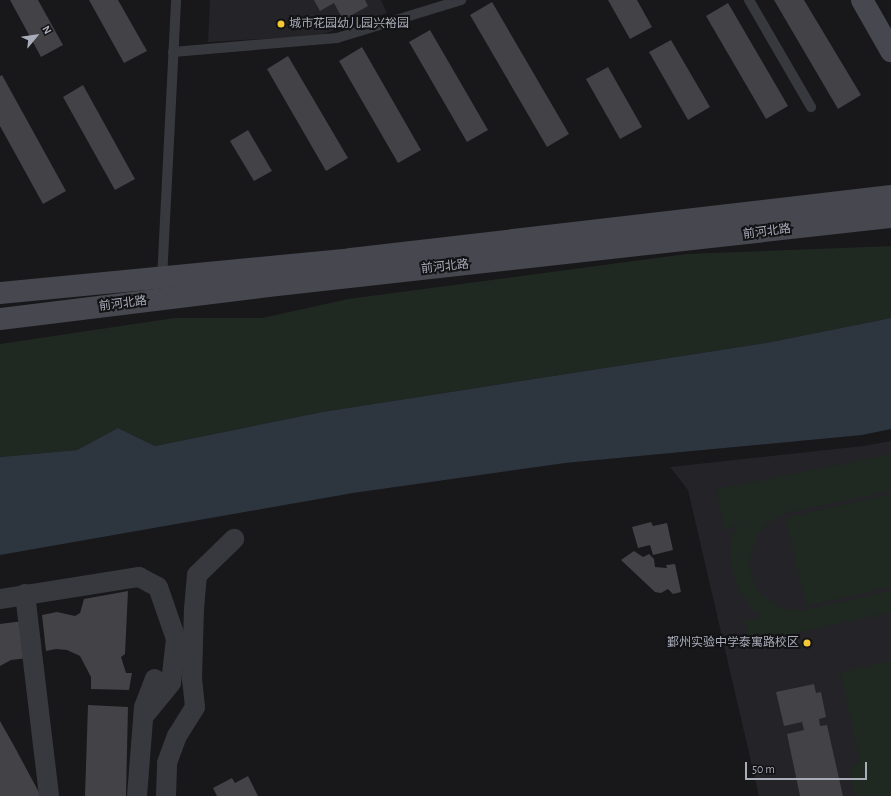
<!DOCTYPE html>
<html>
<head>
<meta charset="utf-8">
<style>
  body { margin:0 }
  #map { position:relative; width:891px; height:796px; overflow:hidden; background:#18171a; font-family:"Alegreya Sans","Noto Sans SC",sans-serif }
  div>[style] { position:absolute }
  .built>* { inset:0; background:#242327 }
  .green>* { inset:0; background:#1f2821 }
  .water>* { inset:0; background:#2d353e }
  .building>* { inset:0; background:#424247 }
  .lane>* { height:10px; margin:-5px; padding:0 5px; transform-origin:5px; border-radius:5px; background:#38393f }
  .street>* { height:20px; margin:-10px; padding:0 10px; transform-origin:10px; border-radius:10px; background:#38393f }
  .secondary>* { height:22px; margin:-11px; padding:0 11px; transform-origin:11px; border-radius:11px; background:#46474f }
  .dots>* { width:11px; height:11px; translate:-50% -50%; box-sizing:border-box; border:2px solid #131215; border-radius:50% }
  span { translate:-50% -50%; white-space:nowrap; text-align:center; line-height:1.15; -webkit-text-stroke:4px #131215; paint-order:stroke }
  .poi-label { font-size:12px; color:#a9adba }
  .left { translate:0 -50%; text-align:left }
  .right { translate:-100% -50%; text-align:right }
  .street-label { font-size:12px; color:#a9adba }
  .north { position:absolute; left:16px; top:16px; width:40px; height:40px; -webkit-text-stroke:3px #131215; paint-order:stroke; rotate:61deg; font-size:11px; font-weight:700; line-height:16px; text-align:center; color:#a9adba }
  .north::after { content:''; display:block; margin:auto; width:14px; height:18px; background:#a9adba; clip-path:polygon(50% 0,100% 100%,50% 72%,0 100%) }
  .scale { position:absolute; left:745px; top:762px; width:122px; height:18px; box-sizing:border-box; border:2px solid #a9adba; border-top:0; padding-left:5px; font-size:12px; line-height:14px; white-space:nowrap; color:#a9adba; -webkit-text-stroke:3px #131215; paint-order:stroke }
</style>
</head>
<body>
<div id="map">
  <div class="built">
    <i style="clip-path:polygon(210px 0,381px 0,387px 13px,317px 36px,208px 42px)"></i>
    <i style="clip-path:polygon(891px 441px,891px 796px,759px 796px,688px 490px,670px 467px,863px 446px)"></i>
  </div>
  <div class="green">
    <i style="clip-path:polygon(891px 246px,891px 318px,766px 343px,322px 412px,155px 446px,118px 428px,77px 450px,0 457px,0 344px,174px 318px,262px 318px,348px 299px,686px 254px)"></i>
    <i style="clip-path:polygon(891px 454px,891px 491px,786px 513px,776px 518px,767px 524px,757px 535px,749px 561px,752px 578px,757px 588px,764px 597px,786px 609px,801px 611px,891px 591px,891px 612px,749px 643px,744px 620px,762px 616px,752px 609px,738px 590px,730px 564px,729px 549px,732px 535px,740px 526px,724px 529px,716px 489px)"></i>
    <i style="clip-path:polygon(891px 494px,891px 587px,806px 606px,785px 518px)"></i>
    <i style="clip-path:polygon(891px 661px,891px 796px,855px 796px,849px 766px,860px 763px,840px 672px)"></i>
  </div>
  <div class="water">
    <i style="clip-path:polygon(891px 318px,891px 429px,862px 435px,565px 463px,353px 493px,0 555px,0 457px,77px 450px,118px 428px,155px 446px,322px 412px,766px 343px)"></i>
  </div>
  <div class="building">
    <i style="clip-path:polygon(10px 0,38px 0,63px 45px,41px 57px)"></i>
    <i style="clip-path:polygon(89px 0,118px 0,147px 51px,124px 63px)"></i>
    <i style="clip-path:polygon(314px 0,365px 0,368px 6px,343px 20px,334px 3px,320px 11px)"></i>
    <i style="clip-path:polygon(608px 0,637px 0,652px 27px,630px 39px)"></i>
    <i style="clip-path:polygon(774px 0,804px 0,861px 95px,838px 109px)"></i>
    <i style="clip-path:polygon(492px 2px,569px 134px,547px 147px,470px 15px)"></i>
    <i style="clip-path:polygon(728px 3px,788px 106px,766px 119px,706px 16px)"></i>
    <i style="clip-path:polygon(430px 30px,488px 130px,467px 142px,409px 42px)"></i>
    <i style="clip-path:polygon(671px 40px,710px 107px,688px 120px,649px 52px)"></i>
    <i style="clip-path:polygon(362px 47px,421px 150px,398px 163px,339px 61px)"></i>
    <i style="clip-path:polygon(288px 56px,348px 158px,326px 171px,267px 69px)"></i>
    <i style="clip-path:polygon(608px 67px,642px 127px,620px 139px,586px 79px)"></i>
    <i style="clip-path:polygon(2px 75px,66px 191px,43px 204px,0 126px,0 76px)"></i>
    <i style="clip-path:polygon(83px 85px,135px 179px,115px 190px,63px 97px)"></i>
    <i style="clip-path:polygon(248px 130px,272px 171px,254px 181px,230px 141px)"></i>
    <i style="clip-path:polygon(651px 522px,653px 526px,667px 523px,673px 550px,653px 555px,650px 545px,638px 548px,632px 527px)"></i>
    <i style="clip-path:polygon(634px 551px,643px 557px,649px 554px,654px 559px,655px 567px,667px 568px,666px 565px,675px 564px,681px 592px,673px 594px,668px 589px,661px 593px,655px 592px,621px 560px)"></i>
    <i style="clip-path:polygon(128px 591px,125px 654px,121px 657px,126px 673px,132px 673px,129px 690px,91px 689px,91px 677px,80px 656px,67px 650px,56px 649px,46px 651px,42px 615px,57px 612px,75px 616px,80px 613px,84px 599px)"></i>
    <i style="clip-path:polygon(23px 621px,28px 658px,11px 660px,0 666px,0 624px)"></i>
    <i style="clip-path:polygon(814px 684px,816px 693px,821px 692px,826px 717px,819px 719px,820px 726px,827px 725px,843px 796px,800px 796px,787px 734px,804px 730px,802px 722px,784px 726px,776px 692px)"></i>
    <i style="clip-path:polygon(88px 705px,128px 707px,126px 796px,85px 796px)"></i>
    <i style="clip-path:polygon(0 721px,13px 744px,41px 796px,0 796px)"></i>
    <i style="clip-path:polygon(248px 776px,258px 796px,217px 796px,213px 788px,232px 778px,235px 783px)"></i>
  </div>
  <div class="lane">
    <i style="left:749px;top:0;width:124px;rotate:59.9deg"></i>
    <i style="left:173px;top:52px;width:165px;rotate:-4.9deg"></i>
    <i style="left:337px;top:38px;width:130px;rotate:-17deg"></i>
    <i style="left:162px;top:279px;width:279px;rotate:-87.1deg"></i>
  </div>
  <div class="street">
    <i style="left:25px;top:594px;width:203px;rotate:83.2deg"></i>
    <i style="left:0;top:599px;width:141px;rotate:-9deg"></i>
    <i style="left:139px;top:577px;width:21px;rotate:28deg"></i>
    <i style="left:158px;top:587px;width:55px;rotate:70.9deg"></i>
    <i style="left:176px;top:639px;width:44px;rotate:96.5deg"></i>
    <i style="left:171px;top:683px;width:43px;rotate:129.3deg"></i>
    <i style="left:137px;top:796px;width:89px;rotate:-85.5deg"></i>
    <i style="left:144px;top:707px;width:30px;rotate:-69deg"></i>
    <i style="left:166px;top:796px;width:33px;rotate:-88deg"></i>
    <i style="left:167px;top:763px;width:29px;rotate:-70deg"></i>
    <i style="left:177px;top:736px;width:34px;rotate:-58deg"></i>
    <i style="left:195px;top:707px;width:28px;rotate:-96deg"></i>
    <i style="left:192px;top:679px;width:70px;rotate:-88.4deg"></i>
    <i style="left:194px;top:609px;width:34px;rotate:-85deg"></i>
    <i style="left:197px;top:575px;width:52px;rotate:-44.2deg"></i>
  </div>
  <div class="secondary">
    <i style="left:862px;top:0;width:59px;rotate:60.4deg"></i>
    <i style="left:0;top:293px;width:353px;rotate:-5.5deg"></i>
    <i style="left:351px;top:259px;width:544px;rotate:-6.65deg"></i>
    <i style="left:0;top:319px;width:270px;rotate:-7deg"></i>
    <i style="left:268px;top:286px;width:627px;rotate:-6.32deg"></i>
  </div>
  <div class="dots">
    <i style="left:281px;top:24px;background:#f5c934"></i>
    <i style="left:807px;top:643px;background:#f5c934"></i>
  </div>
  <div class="poi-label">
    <span class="left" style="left:289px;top:24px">城市花园幼儿园兴裕园</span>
    <span class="right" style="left:799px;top:643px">鄞州实验中学泰寓路校区</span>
  </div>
  <div class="street-label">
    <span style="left:767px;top:232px;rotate:-7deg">前河北路</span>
    <span style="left:445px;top:267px;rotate:-6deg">前河北路</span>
    <span style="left:123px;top:304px;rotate:-7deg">前河北路</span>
  </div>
  <div class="north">N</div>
  <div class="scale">50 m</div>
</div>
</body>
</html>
